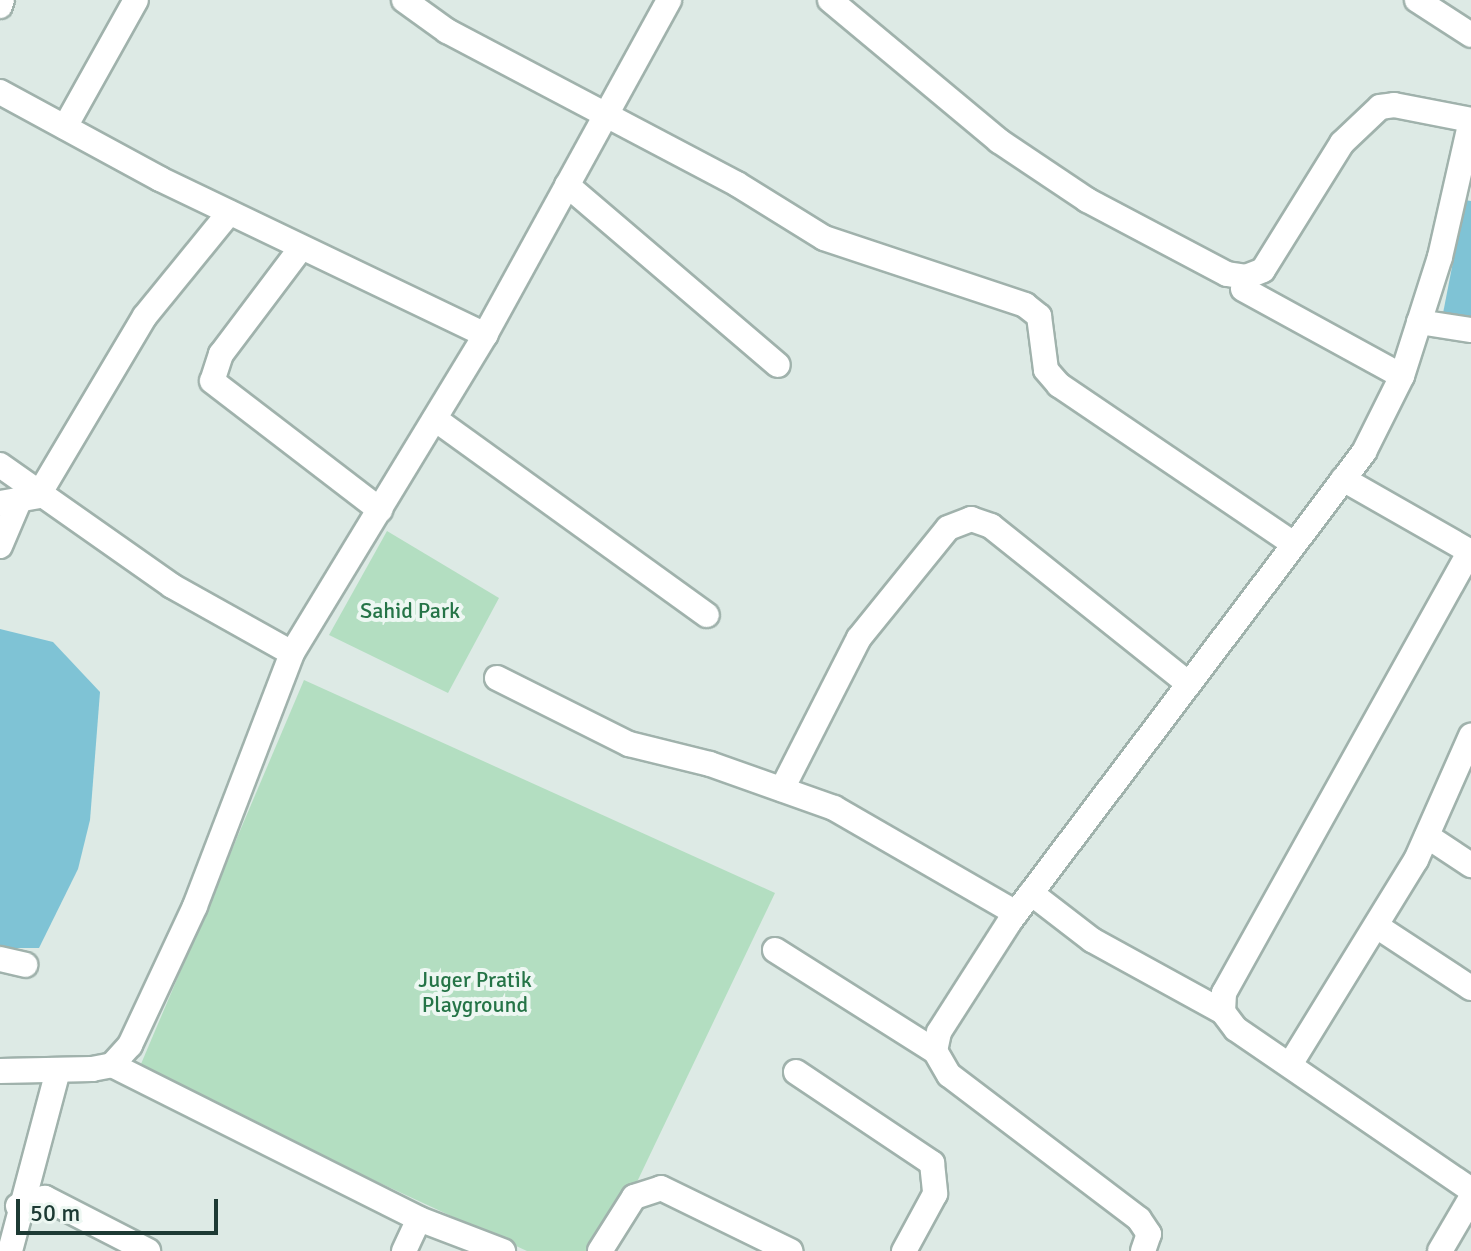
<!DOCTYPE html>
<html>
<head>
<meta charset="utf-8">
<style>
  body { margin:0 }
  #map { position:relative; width:1471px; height:1251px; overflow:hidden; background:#ddeae5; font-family:Signika,sans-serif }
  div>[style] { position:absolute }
  .green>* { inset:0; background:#b3dec1 }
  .water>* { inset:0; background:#7fc3d5 }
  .roads { filter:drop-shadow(2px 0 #a0b2ac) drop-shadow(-2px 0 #a0b2ac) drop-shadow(0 2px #a0b2ac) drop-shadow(0 -2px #a0b2ac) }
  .street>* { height:24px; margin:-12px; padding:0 12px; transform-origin:12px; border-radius:12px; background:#fff }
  span { translate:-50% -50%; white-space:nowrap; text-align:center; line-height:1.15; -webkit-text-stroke:8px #edf7f2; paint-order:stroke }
  .park-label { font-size:22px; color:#257447 }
  .scale { position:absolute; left:16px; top:1199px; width:202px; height:36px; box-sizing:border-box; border:4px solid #1d3a34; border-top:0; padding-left:10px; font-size:24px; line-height:28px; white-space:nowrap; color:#1d3a34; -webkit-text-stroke:6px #edf7f2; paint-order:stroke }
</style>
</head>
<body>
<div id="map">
  <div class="green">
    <i style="clip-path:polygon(387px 531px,499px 598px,448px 693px,329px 635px)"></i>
    <i style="clip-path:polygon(304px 680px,775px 893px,604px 1251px,527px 1251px,138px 1071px)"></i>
  </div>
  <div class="water">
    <i style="clip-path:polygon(1465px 200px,1471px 201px,1471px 338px,1439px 334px)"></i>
    <i style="clip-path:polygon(0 629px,53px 642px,100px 692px,90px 820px,78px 869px,39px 948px,0 948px)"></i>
  </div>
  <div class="roads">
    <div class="street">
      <i style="left:404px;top:0;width:53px;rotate:35.8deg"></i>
      <i style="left:447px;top:31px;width:328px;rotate:27.8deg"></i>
      <i style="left:737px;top:184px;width:102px;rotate:31.8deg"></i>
      <i style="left:824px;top:238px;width:212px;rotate:18.4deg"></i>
      <i style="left:1025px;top:305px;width:18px;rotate:38deg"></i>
      <i style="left:1039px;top:316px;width:54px;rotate:82.6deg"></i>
      <i style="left:1046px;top:370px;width:20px;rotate:49deg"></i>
      <i style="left:1059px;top:385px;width:282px;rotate:34.1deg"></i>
      <i style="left:830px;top:0;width:220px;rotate:39.8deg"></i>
      <i style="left:999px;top:141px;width:106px;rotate:33.8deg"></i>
      <i style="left:1087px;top:200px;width:158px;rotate:27.9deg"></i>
      <i style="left:1227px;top:274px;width:19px;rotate:9deg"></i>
      <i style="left:1246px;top:277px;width:18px;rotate:-22deg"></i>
      <i style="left:1263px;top:270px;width:150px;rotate:-58.1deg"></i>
      <i style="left:1342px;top:143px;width:52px;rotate:-43.5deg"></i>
      <i style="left:1380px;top:107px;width:14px;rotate:-8deg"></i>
      <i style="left:1394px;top:105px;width:78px;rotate:11deg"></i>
      <i style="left:1417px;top:0;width:64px;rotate:32.9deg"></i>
      <i style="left:0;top:6px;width:6px;rotate:-72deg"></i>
      <i style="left:0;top:92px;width:182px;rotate:28.5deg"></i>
      <i style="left:160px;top:179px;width:361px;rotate:25.6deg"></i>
      <i style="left:65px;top:127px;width:145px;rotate:-60.8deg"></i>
      <i style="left:567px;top:185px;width:277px;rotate:40.5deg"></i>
      <i style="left:301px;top:248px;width:133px;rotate:127deg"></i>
      <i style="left:221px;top:354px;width:28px;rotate:108deg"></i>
      <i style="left:212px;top:381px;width:212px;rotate:37.5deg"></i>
      <i style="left:1243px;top:289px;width:181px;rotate:28.7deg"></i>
      <i style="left:1419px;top:322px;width:53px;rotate:8.7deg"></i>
      <i style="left:435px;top:419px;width:335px;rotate:35.8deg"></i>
      <i style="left:0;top:465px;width:210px;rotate:35.1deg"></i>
      <i style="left:172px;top:586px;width:137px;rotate:29.2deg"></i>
      <i style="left:1343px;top:479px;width:147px;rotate:29.7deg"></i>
      <i style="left:0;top:503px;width:39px;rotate:-10deg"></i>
      <i style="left:38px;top:496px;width:209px;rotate:-59.3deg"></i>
      <i style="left:145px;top:316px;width:133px;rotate:-50.8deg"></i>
      <i style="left:0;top:546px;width:51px;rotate:-66.9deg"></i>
      <i style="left:1470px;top:551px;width:506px;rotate:119.1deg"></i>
      <i style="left:1224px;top:993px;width:19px;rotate:93deg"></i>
      <i style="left:1223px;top:1012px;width:21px;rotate:53deg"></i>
      <i style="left:1236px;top:1029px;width:285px;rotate:34.4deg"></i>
      <i style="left:497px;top:678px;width:148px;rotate:26.6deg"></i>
      <i style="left:629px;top:744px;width:83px;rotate:13.9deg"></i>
      <i style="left:710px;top:764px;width:132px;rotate:19.5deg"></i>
      <i style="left:834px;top:808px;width:210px;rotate:30deg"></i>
      <i style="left:782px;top:789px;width:169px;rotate:-63deg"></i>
      <i style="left:859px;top:638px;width:141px;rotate:-51deg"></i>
      <i style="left:948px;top:528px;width:25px;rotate:-21deg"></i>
      <i style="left:971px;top:519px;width:21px;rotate:19deg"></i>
      <i style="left:991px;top:526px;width:253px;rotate:38.6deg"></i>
      <i style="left:1427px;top:836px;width:53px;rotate:33.4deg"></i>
      <i style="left:1031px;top:893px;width:77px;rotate:37.6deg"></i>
      <i style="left:1092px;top:940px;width:149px;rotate:28.8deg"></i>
      <i style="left:1378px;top:927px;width:111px;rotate:33.3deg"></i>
      <i style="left:775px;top:950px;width:189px;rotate:32.3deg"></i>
      <i style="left:0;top:959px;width:26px;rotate:13deg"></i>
      <i style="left:1291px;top:1063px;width:238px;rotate:-58.4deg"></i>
      <i style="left:1416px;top:860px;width:136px;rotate:-66.1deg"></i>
      <i style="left:112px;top:1065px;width:343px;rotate:26.6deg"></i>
      <i style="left:419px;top:1219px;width:90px;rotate:20.9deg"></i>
      <i style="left:0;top:1071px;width:92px;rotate:-1.2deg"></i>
      <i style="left:92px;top:1069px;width:20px;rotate:-11deg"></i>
      <i style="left:112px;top:1065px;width:27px;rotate:-48deg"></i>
      <i style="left:130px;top:1045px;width:153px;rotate:-64.9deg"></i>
      <i style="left:195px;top:906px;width:271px;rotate:-69deg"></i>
      <i style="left:292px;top:653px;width:372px;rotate:-58.7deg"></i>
      <i style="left:485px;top:335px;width:382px;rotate:-61.2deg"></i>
      <i style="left:796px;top:1072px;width:164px;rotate:33.8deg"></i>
      <i style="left:932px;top:1163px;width:31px;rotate:84deg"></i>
      <i style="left:935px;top:1194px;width:65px;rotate:118.5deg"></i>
      <i style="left:18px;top:1206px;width:28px;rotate:-17deg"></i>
      <i style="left:45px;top:1198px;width:116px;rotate:27.2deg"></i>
      <i style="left:10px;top:1251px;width:186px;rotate:-75.1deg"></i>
      <i style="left:404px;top:1251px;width:35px;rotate:-65deg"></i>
      <i style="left:600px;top:1251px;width:64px;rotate:-57.8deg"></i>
      <i style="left:634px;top:1197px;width:28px;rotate:-18deg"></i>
      <i style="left:661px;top:1188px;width:144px;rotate:26deg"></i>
      <i style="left:1143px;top:1251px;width:18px;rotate:-71deg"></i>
      <i style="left:1149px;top:1234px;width:18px;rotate:-124deg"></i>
      <i style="left:1139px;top:1219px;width:238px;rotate:-142.8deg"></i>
      <i style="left:949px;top:1075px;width:28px;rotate:-120deg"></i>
      <i style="left:935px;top:1051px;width:19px;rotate:-78deg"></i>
      <i style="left:939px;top:1032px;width:132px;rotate:-57.4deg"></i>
      <i style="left:1010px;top:921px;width:588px;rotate:-52.95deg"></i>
      <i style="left:1364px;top:452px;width:85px;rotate:-63.4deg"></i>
      <i style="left:1402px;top:376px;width:125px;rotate:-72.3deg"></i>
      <i style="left:1440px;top:257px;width:139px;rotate:-77.2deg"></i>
      <i style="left:1440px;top:1251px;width:61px;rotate:-59.7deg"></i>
    </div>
  </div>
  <div class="park-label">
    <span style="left:410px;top:611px">Sahid Park</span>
    <span style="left:475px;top:992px">Juger Pratik<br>Playground</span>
  </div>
  <div class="scale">50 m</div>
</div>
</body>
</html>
